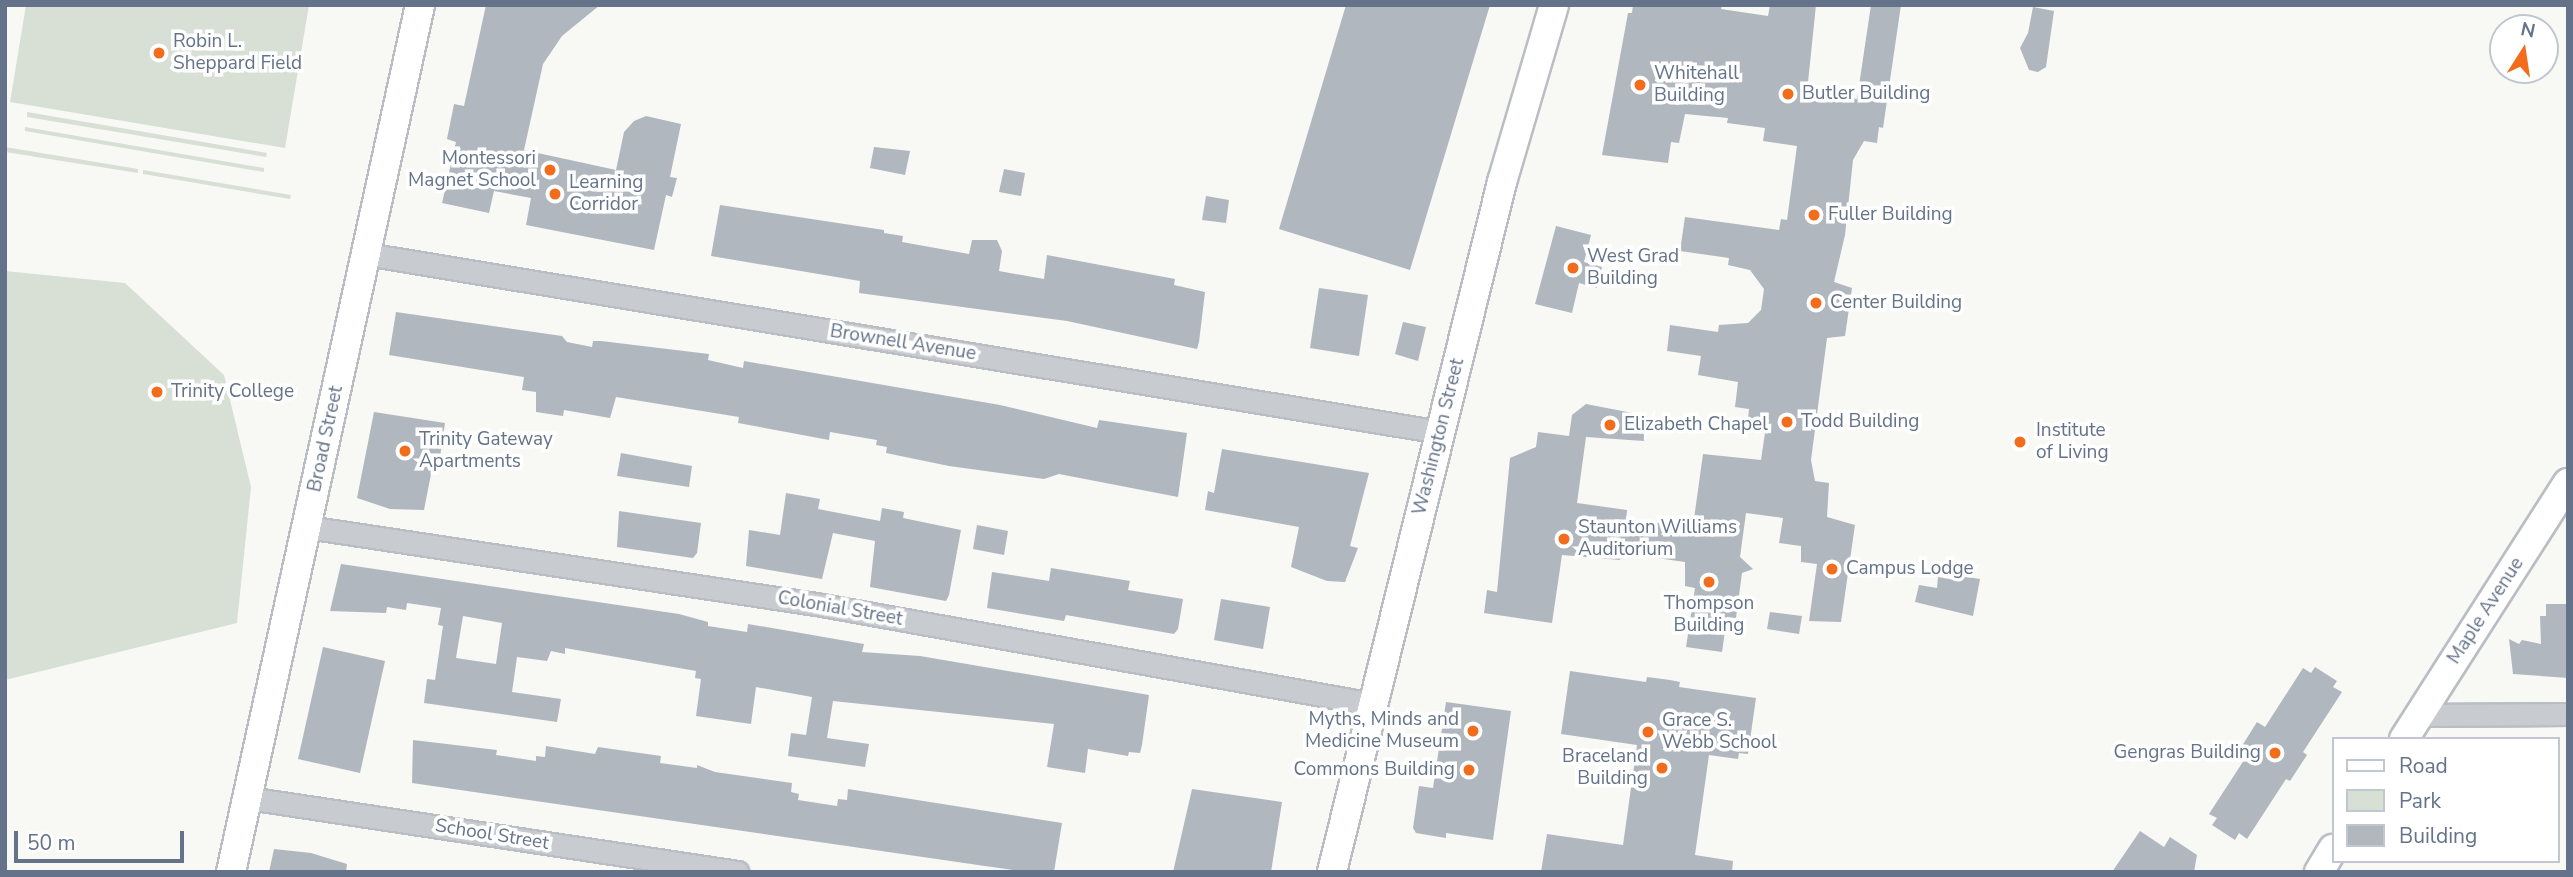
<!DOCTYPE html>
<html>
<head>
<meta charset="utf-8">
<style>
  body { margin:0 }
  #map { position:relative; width:2573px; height:877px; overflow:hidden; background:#f8f8f5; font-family:"Nunito Sans",sans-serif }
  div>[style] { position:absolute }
  .green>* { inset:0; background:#d8e0d6 }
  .building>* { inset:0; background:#b0b7bf }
  .roads { filter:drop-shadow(2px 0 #babec4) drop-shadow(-2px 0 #babec4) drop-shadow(0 2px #babec4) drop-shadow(0 -2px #babec4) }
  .minor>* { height:21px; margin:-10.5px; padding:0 10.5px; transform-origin:10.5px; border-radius:10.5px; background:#c8cbcf }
  .secondary>* { height:28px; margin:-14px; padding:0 14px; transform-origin:14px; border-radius:14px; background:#fff }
  .dots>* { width:19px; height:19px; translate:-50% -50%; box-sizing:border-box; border:4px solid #fff; border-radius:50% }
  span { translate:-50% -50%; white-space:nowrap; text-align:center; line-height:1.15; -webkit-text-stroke:7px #fff; paint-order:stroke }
  .poi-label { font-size:19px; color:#647389 }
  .left { translate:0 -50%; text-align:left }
  .right { translate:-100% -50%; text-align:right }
  .street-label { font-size:19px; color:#647389 }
  .frame { position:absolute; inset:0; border:7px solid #647389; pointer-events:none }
  .legend { position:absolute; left:2332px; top:737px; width:228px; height:126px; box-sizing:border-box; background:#fff; border:2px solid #c1c7d0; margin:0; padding:9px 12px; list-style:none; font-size:21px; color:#647389 }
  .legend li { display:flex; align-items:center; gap:14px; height:35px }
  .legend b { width:35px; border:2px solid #c1c7d0 }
  .north { position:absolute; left:2489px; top:14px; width:70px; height:70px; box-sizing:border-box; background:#fff; border:2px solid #c1c7d0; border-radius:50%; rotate:12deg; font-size:19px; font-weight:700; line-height:28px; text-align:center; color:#647389 }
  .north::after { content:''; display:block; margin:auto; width:24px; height:32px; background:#f26c1b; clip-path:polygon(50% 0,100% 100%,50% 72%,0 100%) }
  .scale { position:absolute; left:14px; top:831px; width:170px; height:32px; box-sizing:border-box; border:4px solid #647389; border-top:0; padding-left:9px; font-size:21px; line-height:24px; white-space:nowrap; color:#647389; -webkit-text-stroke:5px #fff; paint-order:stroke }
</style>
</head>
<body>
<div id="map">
  <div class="green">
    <i style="clip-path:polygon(26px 5px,309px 5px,285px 148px,10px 102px)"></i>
    <i style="clip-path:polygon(27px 112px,267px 153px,266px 157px,27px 117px)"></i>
    <i style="clip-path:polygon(25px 127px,264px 168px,264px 172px,25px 131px)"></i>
    <i style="clip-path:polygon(5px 147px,138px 169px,138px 173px,5px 152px)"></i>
    <i style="clip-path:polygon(143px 170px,291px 195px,290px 199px,143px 174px)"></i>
    <i style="clip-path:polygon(5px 271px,125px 283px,224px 375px,251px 487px,237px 623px,5px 680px)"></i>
  </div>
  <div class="building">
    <i style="clip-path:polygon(486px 5px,600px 5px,562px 36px,543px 64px,524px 150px,616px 170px,624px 132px,634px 121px,646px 116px,681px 124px,670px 177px,677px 178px,672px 197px,666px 195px,654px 250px,526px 225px,531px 198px,494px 191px,489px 213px,442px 203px,456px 142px,447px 139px,454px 104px,464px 106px)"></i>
    <i style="clip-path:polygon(1346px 5px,1490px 5px,1410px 270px,1279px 229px)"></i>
    <i style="clip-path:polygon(1633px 5px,1722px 5px,1721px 9px,1768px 16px,1770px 5px,1816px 5px,1807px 92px,1857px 99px,1871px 5px,1901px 5px,1883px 128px,1879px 127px,1877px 143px,1864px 141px,1853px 160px,1845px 235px,1834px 282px,1852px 288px,1845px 336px,1827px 338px,1811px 460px,1815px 481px,1829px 483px,1827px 517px,1855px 525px,1841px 622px,1809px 621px,1817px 564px,1801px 562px,1801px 546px,1779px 543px,1783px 518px,1746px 513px,1740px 557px,1753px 569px,1742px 573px,1736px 618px,1727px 617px,1722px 652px,1686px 647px,1695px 588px,1685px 586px,1685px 562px,1621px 553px,1620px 560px,1562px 555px,1552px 623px,1484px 613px,1487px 590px,1497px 592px,1510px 458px,1536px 447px,1538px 432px,1569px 436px,1572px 415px,1586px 404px,1648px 416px,1644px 441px,1586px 437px,1577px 503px,1627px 510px,1626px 520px,1693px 526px,1703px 454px,1761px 460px,1766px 426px,1748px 419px,1749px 409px,1735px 407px,1738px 382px,1698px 375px,1701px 356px,1667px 351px,1670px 325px,1718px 332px,1719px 325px,1748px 323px,1761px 310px,1764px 289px,1750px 270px,1728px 265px,1729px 258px,1680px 251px,1685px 217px,1779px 230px,1781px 219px,1787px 220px,1797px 146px,1763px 141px,1765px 128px,1727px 123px,1728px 118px,1685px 114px,1679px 143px,1671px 142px,1668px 163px,1602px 155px,1628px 13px,1632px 13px)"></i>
    <i style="clip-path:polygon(2033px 7px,2054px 11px,2046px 67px,2038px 72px,2029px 70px,2020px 48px,2028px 33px)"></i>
    <i style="clip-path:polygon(874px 147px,910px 151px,905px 175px,870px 168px)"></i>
    <i style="clip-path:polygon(1004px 169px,1025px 173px,1021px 196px,999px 192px)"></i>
    <i style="clip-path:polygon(1206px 196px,1229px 200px,1226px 223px,1202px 220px)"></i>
    <i style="clip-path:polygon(720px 205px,884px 230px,884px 233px,903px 236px,902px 242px,969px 254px,972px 240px,997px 240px,1002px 251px,999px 271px,1044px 279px,1047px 255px,1175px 279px,1174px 285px,1205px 292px,1199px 342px,1197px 349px,1067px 321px,859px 293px,860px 281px,711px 256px)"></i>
    <i style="clip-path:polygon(1556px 226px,1591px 235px,1584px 262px,1602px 267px,1597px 288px,1579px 283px,1572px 313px,1535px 304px)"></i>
    <i style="clip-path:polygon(1319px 288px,1368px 295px,1359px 356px,1310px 348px)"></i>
    <i style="clip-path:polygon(396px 312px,562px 336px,567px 342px,592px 347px,593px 341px,601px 341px,709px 354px,708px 360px,743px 368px,744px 361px,1000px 405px,1097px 428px,1099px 420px,1187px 433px,1178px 497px,1059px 474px,1044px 479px,949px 466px,886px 453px,887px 447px,876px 445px,877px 440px,830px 432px,829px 440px,738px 423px,739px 417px,616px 397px,610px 418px,564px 410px,563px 416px,536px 412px,536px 392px,522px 390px,524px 377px,389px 355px)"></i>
    <i style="clip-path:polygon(1403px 322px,1426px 327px,1418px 361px,1395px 354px)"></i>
    <i style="clip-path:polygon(374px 412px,445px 423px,438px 470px,432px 469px,424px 510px,390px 509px,357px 498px)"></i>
    <i style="clip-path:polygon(1222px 449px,1369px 473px,1350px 546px,1358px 548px,1345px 582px,1327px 581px,1291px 567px,1299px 527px,1205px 510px,1208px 491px,1214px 493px)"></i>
    <i style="clip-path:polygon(621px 453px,692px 466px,689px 487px,617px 476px)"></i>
    <i style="clip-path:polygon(786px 493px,820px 499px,818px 509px,880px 521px,882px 508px,904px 512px,903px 518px,961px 530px,949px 595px,946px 601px,870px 587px,875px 541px,833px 533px,822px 579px,746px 566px,749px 530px,780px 535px)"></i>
    <i style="clip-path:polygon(619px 511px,701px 523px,697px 553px,693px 558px,617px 547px)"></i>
    <i style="clip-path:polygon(977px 525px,1008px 531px,1004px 555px,973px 549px)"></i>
    <i style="clip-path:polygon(evenodd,341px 564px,679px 614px,708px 622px,708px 626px,747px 632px,748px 624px,772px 628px,864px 644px,862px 652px,920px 656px,1149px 695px,1142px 745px,1140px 753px,1129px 752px,1128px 756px,1088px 749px,1085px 773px,1047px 767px,1054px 724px,833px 701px,827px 738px,869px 744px,865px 767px,788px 756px,791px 733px,806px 735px,812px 697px,756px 687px,751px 724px,696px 716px,701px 679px,695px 678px,696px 671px,565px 648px,565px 654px,551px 651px,547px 661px,517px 657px,512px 692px,561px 699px,557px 722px,424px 703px,427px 679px,435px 680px,443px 626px,438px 625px,441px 608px,407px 603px,406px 610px,387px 607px,386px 613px,330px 611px,341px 564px,463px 616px,502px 623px,496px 664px,456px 658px,463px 616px)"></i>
    <i style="clip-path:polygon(1051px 568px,1130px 581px,1128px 590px,1183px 599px,1178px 629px,1174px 634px,1066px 615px,1064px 621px,987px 608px,992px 572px,1049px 581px)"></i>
    <i style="clip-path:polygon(1961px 576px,1980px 579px,1973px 616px,1915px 602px,1919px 585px,1937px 588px,1938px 577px,1960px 581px)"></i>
    <i style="clip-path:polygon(1221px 599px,1270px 607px,1263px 649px,1214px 640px)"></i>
    <i style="clip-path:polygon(2546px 604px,2568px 604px,2568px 678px,2513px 674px,2509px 639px,2519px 644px,2522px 640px,2541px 644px,2540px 616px,2546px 616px)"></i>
    <i style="clip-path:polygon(1770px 612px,1802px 616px,1799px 634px,1767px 629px)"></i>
    <i style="clip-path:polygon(323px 647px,385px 661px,360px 773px,298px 759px)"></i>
    <i style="clip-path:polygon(2315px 667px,2337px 681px,2333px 687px,2342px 692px,2303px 752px,2307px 755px,2290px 781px,2286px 779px,2247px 839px,2239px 833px,2235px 840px,2212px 825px,2217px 818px,2209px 814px,2248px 754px,2240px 749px,2257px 722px,2265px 727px,2303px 668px,2311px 673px)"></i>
    <i style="clip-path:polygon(1570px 671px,1646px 682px,1647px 677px,1670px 680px,1680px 682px,1679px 687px,1756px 698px,1748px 754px,1739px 753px,1738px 759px,1709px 755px,1695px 855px,1733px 861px,1732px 872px,1541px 872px,1547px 834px,1623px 845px,1637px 745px,1561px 734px)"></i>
    <i style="clip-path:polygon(1446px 702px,1511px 711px,1493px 840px,1446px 833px,1446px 838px,1416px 833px,1413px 828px,1419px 786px,1433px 788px)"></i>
    <i style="clip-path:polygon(413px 740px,497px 750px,496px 755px,536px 761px,536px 756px,545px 757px,546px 746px,595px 754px,598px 747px,661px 756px,660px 763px,697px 768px,697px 765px,715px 772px,792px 783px,791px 792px,799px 794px,798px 800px,837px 806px,838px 799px,847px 800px,848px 789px,1062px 823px,1054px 872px,1027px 872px,412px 783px)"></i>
    <i style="clip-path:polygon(1192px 789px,1282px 802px,1271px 872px,1173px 872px)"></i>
    <i style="clip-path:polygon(2140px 831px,2164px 847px,2170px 837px,2197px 855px,2194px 872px,2112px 872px)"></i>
    <i style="clip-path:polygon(274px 849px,311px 853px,347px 864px,346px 872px,269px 872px)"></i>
  </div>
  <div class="roads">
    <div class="minor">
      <i style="left:366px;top:254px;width:1089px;rotate:9.41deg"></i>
      <i style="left:307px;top:527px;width:521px;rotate:8.61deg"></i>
      <i style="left:822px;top:605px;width:559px;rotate:10.2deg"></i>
      <i style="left:2420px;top:715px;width:148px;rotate:-0.4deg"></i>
      <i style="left:248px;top:798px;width:495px;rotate:8.6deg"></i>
    </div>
    <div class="secondary">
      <i style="left:2404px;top:739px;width:304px;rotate:-57.4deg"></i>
      <i style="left:231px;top:872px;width:887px;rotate:-77.7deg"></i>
      <i style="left:1332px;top:872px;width:711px;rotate:-76.16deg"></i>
      <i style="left:1502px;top:182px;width:184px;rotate:-73.6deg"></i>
      <i style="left:2319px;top:872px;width:27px;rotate:-59deg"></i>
    </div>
  </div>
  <div class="dots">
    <i style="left:159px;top:53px;background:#f26c1b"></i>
    <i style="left:1640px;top:85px;background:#f26c1b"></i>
    <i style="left:1788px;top:94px;background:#f26c1b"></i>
    <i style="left:550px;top:170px;background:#f26c1b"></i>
    <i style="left:555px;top:194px;background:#f26c1b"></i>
    <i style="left:1814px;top:215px;background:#f26c1b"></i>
    <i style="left:1573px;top:268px;background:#f26c1b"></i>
    <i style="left:1816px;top:303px;background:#f26c1b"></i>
    <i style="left:157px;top:392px;background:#f26c1b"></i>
    <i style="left:1787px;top:422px;background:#f26c1b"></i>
    <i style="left:1610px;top:425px;background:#f26c1b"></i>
    <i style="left:2020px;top:442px;background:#f26c1b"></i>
    <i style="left:405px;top:451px;background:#f26c1b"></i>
    <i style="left:1564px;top:539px;background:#f26c1b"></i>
    <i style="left:1832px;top:569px;background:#f26c1b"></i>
    <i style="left:1709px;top:582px;background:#f26c1b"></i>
    <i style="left:1473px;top:731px;background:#f26c1b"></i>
    <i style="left:1648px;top:732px;background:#f26c1b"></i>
    <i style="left:2275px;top:753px;background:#f26c1b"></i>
    <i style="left:1662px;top:768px;background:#f26c1b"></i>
    <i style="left:1469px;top:770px;background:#f26c1b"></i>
  </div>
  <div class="poi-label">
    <span class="left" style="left:173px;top:53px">Robin L.<br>Sheppard Field</span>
    <span class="left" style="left:1654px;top:85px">Whitehall<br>Building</span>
    <span class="left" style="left:1802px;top:94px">Butler Building</span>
    <span class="right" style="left:536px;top:170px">Montessori<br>Magnet School</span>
    <span class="left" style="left:569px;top:194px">Learning<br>Corridor</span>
    <span class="left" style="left:1828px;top:215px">Fuller Building</span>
    <span class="left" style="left:1587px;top:268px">West Grad<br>Building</span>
    <span class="left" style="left:1830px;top:303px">Center Building</span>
    <span class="left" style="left:171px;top:392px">Trinity College</span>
    <span class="left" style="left:1801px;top:422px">Todd Building</span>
    <span class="left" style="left:1624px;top:425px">Elizabeth Chapel</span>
    <span class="left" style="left:2036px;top:442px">Institute<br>of Living</span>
    <span class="left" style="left:419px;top:451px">Trinity Gateway<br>Apartments</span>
    <span class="left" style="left:1578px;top:539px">Staunton Williams<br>Auditorium</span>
    <span class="left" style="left:1846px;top:569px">Campus Lodge</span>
    <span style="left:1709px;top:615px">Thompson<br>Building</span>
    <span class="right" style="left:1459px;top:731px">Myths, Minds and<br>Medicine Museum</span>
    <span class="left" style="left:1662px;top:732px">Grace S.<br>Webb School</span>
    <span class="right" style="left:2261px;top:753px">Gengras Building</span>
    <span class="right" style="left:1648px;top:768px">Braceland<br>Building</span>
    <span class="right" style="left:1455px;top:770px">Commons Building</span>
  </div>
  <div class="street-label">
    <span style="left:903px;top:343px;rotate:9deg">Brownell Avenue</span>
    <span style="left:1439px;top:437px;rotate:-76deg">Washington Street</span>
    <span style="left:326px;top:439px;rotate:-78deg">Broad Street</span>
    <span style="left:840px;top:609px;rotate:10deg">Colonial Street</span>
    <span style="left:2486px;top:611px;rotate:-57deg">Maple Avenue</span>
    <span style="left:492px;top:835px;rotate:9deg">School Street</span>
  </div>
  <div class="frame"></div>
  <ul class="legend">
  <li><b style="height:9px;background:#fff"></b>Road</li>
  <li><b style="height:19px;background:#d8e0d6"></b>Park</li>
  <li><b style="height:19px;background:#b0b7bf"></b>Building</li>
  </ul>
  <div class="north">N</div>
  <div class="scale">50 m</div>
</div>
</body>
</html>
